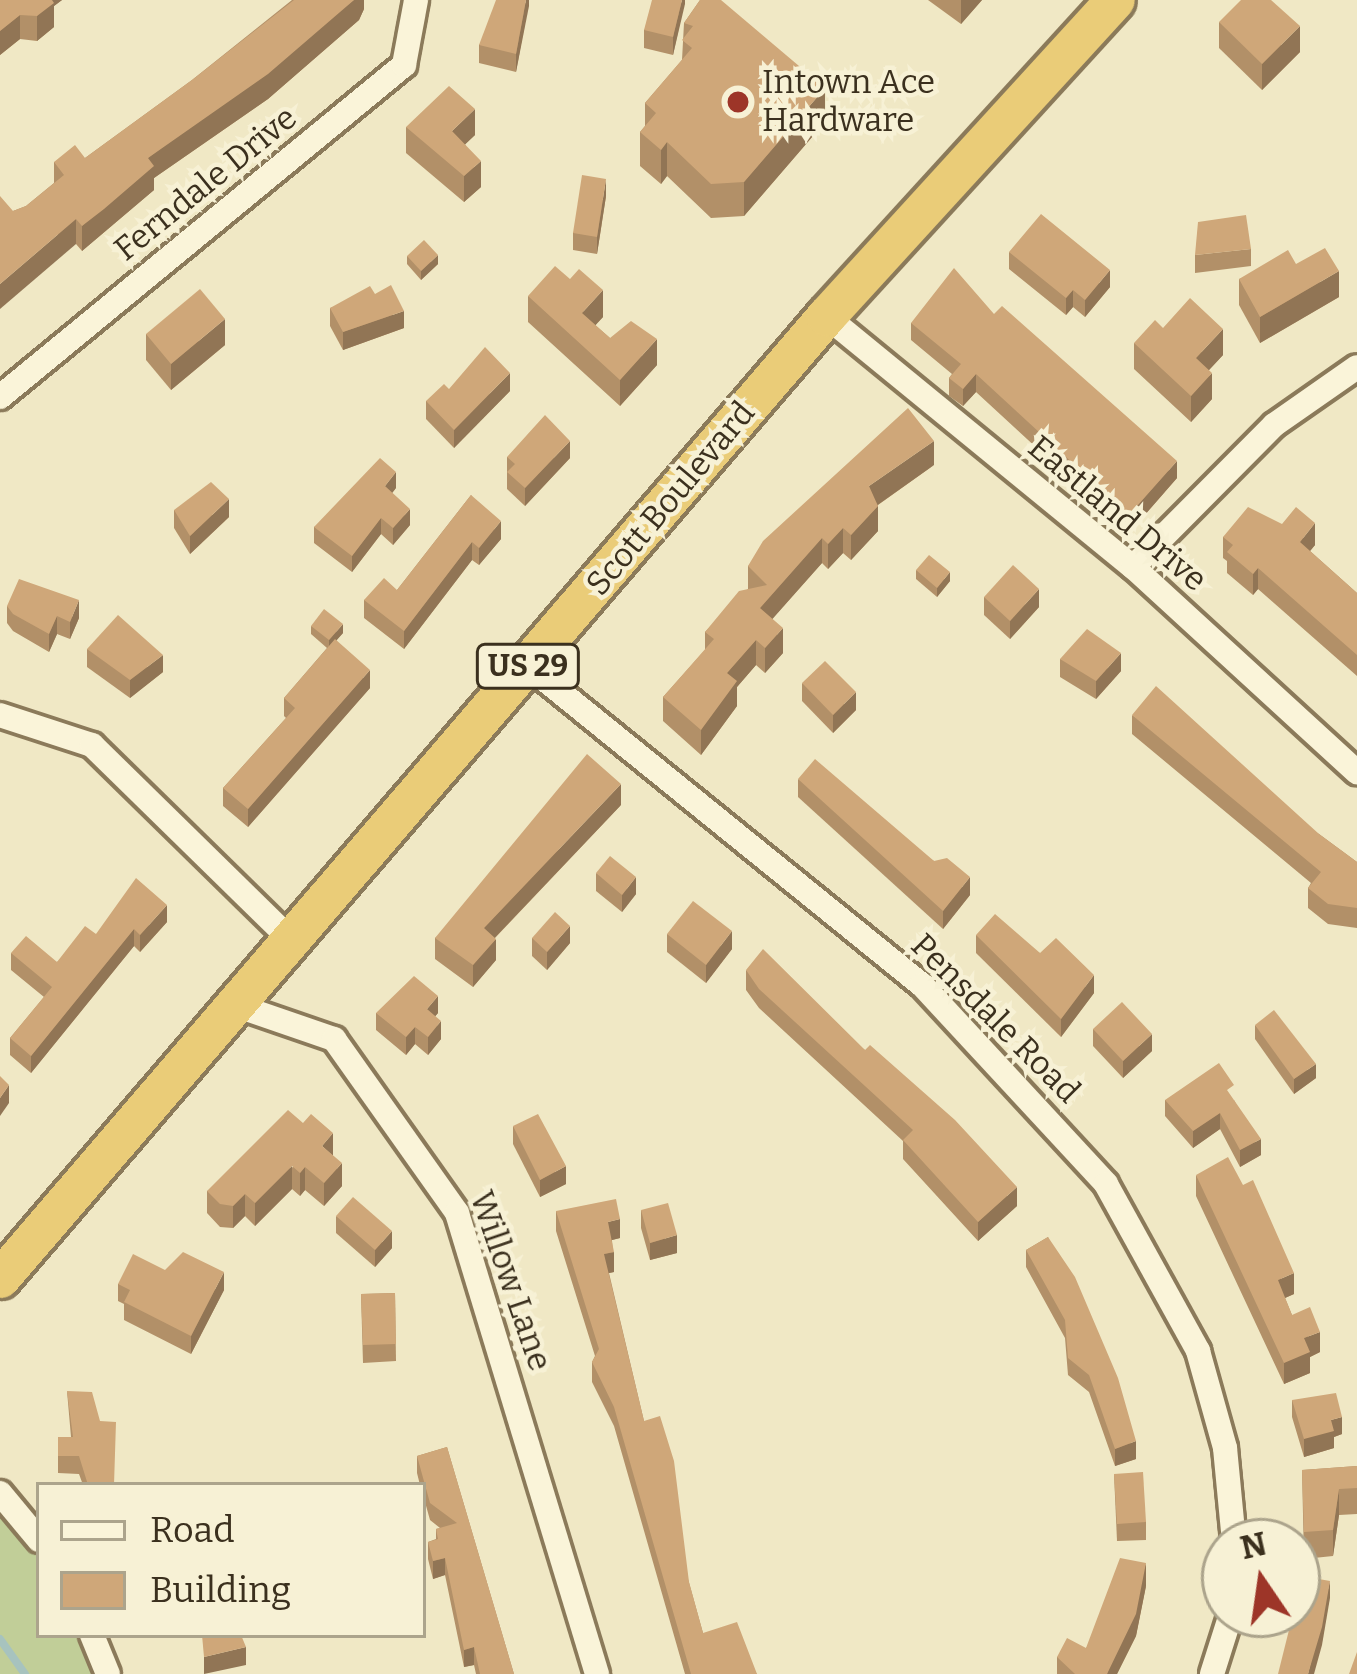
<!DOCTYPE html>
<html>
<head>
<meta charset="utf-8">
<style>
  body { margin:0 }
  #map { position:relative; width:1357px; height:1674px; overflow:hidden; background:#f0e8c5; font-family:Bitter,serif }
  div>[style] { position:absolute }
  .green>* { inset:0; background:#c1ce98 }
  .stream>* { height:8px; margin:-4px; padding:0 4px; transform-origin:4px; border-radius:4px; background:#a7c3be }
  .roads { filter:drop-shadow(3px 0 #8b7a5a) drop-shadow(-3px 0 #8b7a5a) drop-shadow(0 3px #8b7a5a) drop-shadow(0 -3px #8b7a5a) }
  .minor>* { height:24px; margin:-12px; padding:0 12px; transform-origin:12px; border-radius:12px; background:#faf4d9 }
  .trunk>* { height:39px; margin:-19.5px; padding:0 19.5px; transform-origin:19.5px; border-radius:19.5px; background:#eacc78 }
  .wall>* { inset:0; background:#b29068 }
  .shaded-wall>* { inset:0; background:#917555 }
  .building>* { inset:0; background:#cfa779 }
  .dots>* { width:33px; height:33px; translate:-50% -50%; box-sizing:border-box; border:6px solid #f7f1d5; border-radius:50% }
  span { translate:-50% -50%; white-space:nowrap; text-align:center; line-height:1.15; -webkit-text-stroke:9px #f7f1d5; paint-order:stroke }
  .shield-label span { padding:3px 9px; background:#f7f1d5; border:3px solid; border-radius:9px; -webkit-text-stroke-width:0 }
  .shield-label { font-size:30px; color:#3b301e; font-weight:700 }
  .poi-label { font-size:33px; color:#3b301e }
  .left { translate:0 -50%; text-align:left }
  .street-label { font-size:33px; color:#3b301e }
  .legend { position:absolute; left:36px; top:1482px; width:390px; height:156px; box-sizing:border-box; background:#f7f1d5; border:3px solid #aca48c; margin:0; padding:15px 21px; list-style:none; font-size:36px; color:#3b301e }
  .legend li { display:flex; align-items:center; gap:24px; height:60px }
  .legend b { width:60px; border:3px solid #aca48c }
  .north { position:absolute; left:1201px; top:1518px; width:120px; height:120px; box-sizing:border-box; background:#f7f1d5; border:3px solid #aca48c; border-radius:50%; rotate:347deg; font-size:33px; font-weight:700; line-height:48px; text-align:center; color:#3b301e }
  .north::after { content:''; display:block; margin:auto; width:42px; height:54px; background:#9d3528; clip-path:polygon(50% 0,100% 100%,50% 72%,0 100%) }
</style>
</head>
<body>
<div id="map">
  <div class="green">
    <i style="clip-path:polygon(0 1501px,39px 1558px,39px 1635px,85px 1635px,98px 1674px,0 1674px)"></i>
  </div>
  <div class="stream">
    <i style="left:0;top:1639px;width:43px;rotate:54.5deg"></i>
  </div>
  <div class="roads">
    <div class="minor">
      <i style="left:826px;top:316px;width:397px;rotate:39.3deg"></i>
      <i style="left:1133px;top:567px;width:304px;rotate:42.5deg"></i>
      <i style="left:0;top:397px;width:523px;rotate:-39.41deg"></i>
      <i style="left:404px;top:65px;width:66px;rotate:-79.5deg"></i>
      <i style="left:1133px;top:567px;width:200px;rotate:-45.2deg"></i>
      <i style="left:1274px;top:425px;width:101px;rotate:-34.9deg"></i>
      <i style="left:528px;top:666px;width:507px;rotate:39deg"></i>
      <i style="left:922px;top:985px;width:271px;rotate:47.2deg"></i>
      <i style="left:1106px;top:1184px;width:191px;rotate:61.1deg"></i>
      <i style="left:1198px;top:1351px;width:101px;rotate:74.4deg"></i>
      <i style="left:1225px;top:1448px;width:94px;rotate:84.5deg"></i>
      <i style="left:0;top:715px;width:97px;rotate:18.1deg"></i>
      <i style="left:92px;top:745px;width:279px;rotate:44.4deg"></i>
      <i style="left:235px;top:1005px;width:105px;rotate:19deg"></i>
      <i style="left:334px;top:1039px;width:213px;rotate:54.7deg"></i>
      <i style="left:457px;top:1213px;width:482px;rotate:73.1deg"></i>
      <i style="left:0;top:1493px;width:61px;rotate:50.3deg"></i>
      <i style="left:92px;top:1635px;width:42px;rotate:67.7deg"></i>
      <i style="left:1212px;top:1674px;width:63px;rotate:-72.4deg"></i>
    </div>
    <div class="trunk">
      <i style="left:0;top:1278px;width:1268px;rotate:-49.35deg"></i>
      <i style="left:826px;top:316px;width:428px;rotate:-47.6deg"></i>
    </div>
  </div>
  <div class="wall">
    <i style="clip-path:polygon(0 0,62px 0,54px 6px,54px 27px,37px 41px,20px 39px,0 55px)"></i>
    <i style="clip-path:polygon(292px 0,364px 0,364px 9px,359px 20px,268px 99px,154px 178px,154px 190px,82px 251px,76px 244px,13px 211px,26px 206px,54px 183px,54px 162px,85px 158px,192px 80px)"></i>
    <i style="clip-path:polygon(529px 0,516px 72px,479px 63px,479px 45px)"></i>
    <i style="clip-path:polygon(685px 0,673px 55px,644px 48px,644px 30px)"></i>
    <i style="clip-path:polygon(700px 0,825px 122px,744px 216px,711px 218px,667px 176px,661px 184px,640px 166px,640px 132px,645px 126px,645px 103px,682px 60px,684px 23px)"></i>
    <i style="clip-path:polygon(928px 0,982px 0,961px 24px)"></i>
    <i style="clip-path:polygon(1219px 22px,1300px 52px,1262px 90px,1219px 48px)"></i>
    <i style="clip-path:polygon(406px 127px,475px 135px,465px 144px,481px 187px,464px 202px,406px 153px)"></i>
    <i style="clip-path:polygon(606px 196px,597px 254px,573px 250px,573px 233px)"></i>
    <i style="clip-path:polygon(1251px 249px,1251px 266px,1195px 273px,1195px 255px)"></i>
    <i style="clip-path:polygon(1009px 252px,1110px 287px,1085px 317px,1073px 307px,1066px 315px,1009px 269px)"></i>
    <i style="clip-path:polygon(407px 256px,438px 264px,421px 280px,407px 264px)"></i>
    <i style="clip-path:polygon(1296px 264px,1339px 297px,1260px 343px,1239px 305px,1239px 279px)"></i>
    <i style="clip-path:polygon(375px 294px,404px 328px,343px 350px,330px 326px,330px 308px)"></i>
    <i style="clip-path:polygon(528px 296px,603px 317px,595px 325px,610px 338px,657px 365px,620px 406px,528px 322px)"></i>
    <i style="clip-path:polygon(994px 314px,1177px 478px,1129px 533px,976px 392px,963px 406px,949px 396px,949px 378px,952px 374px,911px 340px,911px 323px)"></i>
    <i style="clip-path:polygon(146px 334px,225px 345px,171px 390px,146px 360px)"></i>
    <i style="clip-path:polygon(1134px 343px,1223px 355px,1209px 370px,1212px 399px,1191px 422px,1134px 369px)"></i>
    <i style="clip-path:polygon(510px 391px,454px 448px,426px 419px,426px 401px)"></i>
    <i style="clip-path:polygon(507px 457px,570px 458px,525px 506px,507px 489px)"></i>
    <i style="clip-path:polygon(934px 465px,878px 505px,878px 531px,851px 560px,843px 553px,828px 569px,822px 563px,772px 619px,783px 653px,765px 673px,756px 665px,737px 687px,737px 706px,701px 755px,663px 721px,663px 697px,705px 650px,705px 632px,748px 589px,748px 566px)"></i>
    <i style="clip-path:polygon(396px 488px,392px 493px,410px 525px,393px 545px,381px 534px,352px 572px,314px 543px,314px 527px)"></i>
    <i style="clip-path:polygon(471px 495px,501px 539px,479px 565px,472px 560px,404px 649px,364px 618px,364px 600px,397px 590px)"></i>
    <i style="clip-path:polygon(174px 510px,229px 517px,190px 554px,174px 528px)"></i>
    <i style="clip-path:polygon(1282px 524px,1315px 545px,1310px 551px,1357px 593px,1357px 676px,1258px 589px,1253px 595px,1227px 573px,1227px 561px,1223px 558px,1223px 537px)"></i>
    <i style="clip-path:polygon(916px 570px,950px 581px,937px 597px,916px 579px)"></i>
    <i style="clip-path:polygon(984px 597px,1039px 607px,1010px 639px,984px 615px)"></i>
    <i style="clip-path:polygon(7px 606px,79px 618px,70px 639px,57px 634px,49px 652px,13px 631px,7px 623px)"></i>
    <i style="clip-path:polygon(311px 626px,343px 633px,336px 640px,370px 688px,248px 827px,223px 806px,223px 788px,286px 718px,284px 716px,284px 698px,327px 648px,311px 634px)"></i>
    <i style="clip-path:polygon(87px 649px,163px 672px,130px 698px,87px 667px)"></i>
    <i style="clip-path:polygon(1060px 659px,1121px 671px,1096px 699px,1060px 677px)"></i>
    <i style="clip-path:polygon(802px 683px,856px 710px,833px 733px,802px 701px)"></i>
    <i style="clip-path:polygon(1132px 715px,1319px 834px,1357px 862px,1357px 928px,1328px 924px,1308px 908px,1308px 888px,1311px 883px,1132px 734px)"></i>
    <i style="clip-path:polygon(798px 779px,934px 861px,970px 895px,943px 929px,798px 797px)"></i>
    <i style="clip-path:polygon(621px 805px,495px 938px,496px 960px,473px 987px,435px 959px,435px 938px)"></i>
    <i style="clip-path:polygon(596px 873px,636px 894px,622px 912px,596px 891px)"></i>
    <i style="clip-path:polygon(167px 922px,140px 952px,134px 946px,31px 1073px,10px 1055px,10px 1038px,44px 997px,11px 970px,11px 953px,57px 962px,96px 934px)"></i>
    <i style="clip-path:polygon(667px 934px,732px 949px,706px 983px,667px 952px)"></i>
    <i style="clip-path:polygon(976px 935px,1040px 953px,1094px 993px,1061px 1037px,976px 953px)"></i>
    <i style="clip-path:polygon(532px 938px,570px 943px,547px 970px,532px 956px)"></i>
    <i style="clip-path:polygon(746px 970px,865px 1050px,1017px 1206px,978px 1241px,903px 1159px,903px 1141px,759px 1008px,746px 990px)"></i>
    <i style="clip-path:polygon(376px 1013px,438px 1013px,435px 1016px,441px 1039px,428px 1055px,415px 1044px,406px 1055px,376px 1030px)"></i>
    <i style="clip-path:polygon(1255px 1025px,1316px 1078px,1294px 1094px,1255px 1039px)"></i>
    <i style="clip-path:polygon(1093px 1029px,1152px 1051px,1123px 1078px,1093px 1046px)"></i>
    <i style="clip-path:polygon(1165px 1100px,1234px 1100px,1261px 1155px,1240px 1167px,1220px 1129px,1193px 1148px,1165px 1116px)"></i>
    <i style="clip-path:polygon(513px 1126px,566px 1184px,540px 1197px,513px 1144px)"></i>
    <i style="clip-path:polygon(333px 1156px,342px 1186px,324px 1206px,305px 1190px,300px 1196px,292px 1189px,255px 1226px,245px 1216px,233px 1228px,220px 1227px,207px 1213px,207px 1191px)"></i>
    <i style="clip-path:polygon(1196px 1175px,1294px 1294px,1285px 1298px,1292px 1315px,1320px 1352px,1310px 1357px,1310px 1373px,1284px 1384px,1196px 1196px)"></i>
    <i style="clip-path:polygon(641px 1210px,677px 1253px,650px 1260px,641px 1228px)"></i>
    <i style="clip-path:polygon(556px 1211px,620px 1238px,612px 1240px,614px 1272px,609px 1273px,644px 1421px,703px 1633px,757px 1674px,685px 1674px,614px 1426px,592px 1382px,592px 1362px,595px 1356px,556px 1231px)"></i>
    <i style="clip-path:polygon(336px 1216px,392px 1248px,375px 1267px,336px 1233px)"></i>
    <i style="clip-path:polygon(1048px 1237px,1136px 1459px,1115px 1466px,1089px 1392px,1068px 1375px,1065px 1338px,1026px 1267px,1026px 1250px)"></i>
    <i style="clip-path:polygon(118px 1284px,224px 1290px,191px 1354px,124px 1320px,124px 1304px,118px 1301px)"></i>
    <i style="clip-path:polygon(395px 1293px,396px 1361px,363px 1363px,361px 1294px)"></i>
    <i style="clip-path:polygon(67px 1391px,115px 1485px,83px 1485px,79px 1474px,58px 1473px,58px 1437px,71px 1437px)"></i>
    <i style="clip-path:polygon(1292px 1400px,1342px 1434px,1334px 1437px,1334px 1448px,1304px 1457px,1292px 1417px)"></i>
    <i style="clip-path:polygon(447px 1447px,514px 1674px,476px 1674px,474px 1665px,464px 1667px,445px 1575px,433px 1579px,428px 1559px,428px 1542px,436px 1539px,436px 1529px,440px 1528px,430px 1520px,423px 1495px,423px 1485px,420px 1485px,417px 1473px,417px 1456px)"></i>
    <i style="clip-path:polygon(1357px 1466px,1357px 1514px,1339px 1515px,1333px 1556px,1304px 1559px,1302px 1470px)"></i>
    <i style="clip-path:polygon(1114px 1474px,1146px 1522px,1146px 1540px,1117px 1541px)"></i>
    <i style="clip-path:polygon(1146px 1586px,1136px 1636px,1117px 1674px,1057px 1674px,1057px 1657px,1086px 1648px)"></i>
  </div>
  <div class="shaded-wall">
    <i style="clip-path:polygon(44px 0,62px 0,54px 6px,54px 27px,37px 41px,37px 16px)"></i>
    <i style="clip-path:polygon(354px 0,364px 0,364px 9px,359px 20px,268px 99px,154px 178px,154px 190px,82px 251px,82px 226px,148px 158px)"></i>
    <i style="clip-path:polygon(526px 0,529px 0,529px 6px,516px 72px,516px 54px)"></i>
    <i style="clip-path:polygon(682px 0,685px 0,685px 4px,673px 55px,673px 37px)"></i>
    <i style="clip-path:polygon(961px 0,982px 0,961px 24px)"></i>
    <i style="clip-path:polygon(20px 15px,20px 39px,0 55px,0 31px)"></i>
    <i style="clip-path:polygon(1300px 26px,1300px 52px,1262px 90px,1262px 64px)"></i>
    <i style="clip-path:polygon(825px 88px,825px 122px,744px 216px,744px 182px)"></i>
    <i style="clip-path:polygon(475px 109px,475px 135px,452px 157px,452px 131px)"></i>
    <i style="clip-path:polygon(667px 142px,667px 176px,661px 184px,661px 150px)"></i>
    <i style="clip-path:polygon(481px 161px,481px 187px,464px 202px,464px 176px)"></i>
    <i style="clip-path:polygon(606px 179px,606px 196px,597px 254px,597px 237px)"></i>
    <i style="clip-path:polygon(76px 219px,76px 244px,0 309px,0 284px)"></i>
    <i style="clip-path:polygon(438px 255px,438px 264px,421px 280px,421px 271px)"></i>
    <i style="clip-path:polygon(1110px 270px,1110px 287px,1085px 317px,1085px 300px)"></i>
    <i style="clip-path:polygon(1339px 271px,1339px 297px,1260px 343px,1260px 317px)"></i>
    <i style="clip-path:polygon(603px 290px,603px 317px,582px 340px,582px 313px)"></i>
    <i style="clip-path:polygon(1073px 290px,1073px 307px,1066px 315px,1066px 298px)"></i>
    <i style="clip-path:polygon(404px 311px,404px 328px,343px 350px,343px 332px)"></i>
    <i style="clip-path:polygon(225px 319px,225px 345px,171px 390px,171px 364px)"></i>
    <i style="clip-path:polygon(1223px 329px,1223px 355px,1196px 384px,1196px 358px)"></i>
    <i style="clip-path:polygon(657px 339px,657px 365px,620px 406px,620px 380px)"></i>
    <i style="clip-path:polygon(510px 373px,510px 391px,454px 448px,454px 430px)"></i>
    <i style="clip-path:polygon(1212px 373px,1212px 399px,1191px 422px,1191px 396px)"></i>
    <i style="clip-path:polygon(976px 374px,976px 392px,963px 406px,963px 389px)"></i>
    <i style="clip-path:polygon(570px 441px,570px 458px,525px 506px,525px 488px)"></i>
    <i style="clip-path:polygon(934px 441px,934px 465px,869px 511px,869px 486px)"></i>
    <i style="clip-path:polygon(1177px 461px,1177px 478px,1129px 533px,1129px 515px)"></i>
    <i style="clip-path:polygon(396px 472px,396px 488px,385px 502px,385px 486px)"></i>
    <i style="clip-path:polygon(229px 499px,229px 517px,190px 554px,190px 536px)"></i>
    <i style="clip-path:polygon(878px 506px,878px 531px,851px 560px,851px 535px)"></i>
    <i style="clip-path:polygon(410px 509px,410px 525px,393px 545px,393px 528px)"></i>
    <i style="clip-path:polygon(381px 518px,381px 534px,352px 572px,352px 556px)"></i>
    <i style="clip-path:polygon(501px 521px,501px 539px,479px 565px,479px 548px)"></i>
    <i style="clip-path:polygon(1315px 523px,1315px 545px,1300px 563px,1300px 542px)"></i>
    <i style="clip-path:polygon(843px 528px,843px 553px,828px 569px,828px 544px)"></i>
    <i style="clip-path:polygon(822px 538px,822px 563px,760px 633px,760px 608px)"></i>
    <i style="clip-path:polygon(472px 542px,472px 560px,404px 649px,404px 631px)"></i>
    <i style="clip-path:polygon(1258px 568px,1258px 589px,1253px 595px,1253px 574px)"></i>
    <i style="clip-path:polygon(950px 572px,950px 581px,937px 597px,937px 588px)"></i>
    <i style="clip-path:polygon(1039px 589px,1039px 607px,1010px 639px,1010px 621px)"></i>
    <i style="clip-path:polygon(79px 600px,79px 618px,70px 639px,70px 622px)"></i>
    <i style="clip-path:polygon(57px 616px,57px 634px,49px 652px,49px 634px)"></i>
    <i style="clip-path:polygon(343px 624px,343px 633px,329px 649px,329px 640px)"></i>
    <i style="clip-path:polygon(783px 628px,783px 653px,765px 673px,765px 648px)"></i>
    <i style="clip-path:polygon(756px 640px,756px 665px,737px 687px,737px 706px,701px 755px,701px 730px,727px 673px)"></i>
    <i style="clip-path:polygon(1121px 653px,1121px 671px,1096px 699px,1096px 681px)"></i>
    <i style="clip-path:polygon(163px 655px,163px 672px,130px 698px,130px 680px)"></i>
    <i style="clip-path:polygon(370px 670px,370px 688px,248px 827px,248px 809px)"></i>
    <i style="clip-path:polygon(856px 692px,856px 710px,833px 733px,833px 715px)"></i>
    <i style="clip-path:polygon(621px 784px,621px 805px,484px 949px,484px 928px)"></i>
    <i style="clip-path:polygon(636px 877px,636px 894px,622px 912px,622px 895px)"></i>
    <i style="clip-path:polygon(970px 877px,970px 895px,943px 929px,943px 911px)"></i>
    <i style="clip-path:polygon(167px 905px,167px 922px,140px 952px,140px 935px)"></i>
    <i style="clip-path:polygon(570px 926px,570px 943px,547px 970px,547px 952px)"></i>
    <i style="clip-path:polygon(134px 929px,134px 946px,31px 1073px,31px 1056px)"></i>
    <i style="clip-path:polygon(732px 931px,732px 949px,706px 983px,706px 965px)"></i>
    <i style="clip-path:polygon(496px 939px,496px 960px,473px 987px,473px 965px)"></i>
    <i style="clip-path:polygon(1094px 975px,1094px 993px,1061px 1037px,1061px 1019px)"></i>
    <i style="clip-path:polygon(438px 996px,438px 1013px,427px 1026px,427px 1009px)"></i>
    <i style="clip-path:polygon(441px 1021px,441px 1039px,428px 1055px,428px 1037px)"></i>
    <i style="clip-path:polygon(415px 1027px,415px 1044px,406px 1055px,406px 1037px)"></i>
    <i style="clip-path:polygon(1152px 1034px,1152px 1051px,1123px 1078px,1123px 1061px)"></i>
    <i style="clip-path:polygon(1316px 1064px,1316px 1078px,1294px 1094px,1294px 1079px)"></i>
    <i style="clip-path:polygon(9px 1085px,9px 1103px,0 1116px,0 1098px)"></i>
    <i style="clip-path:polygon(1220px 1113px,1220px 1129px,1193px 1148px,1193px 1131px)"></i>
    <i style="clip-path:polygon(333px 1133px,333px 1156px,322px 1146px)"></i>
    <i style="clip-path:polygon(1261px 1139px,1261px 1155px,1240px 1167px,1240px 1150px)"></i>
    <i style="clip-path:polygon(342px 1163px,342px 1186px,324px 1206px,324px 1183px)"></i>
    <i style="clip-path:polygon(292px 1166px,292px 1189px,255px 1226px,255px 1203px)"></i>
    <i style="clip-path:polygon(566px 1166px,566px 1184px,540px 1197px,540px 1180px)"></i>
    <i style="clip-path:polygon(305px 1167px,305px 1190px,300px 1196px,300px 1173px)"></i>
    <i style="clip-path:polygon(1017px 1187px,1017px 1206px,978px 1241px,978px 1222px)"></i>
    <i style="clip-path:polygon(245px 1194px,245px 1216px,233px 1228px,233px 1206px)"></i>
    <i style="clip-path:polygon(620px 1219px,620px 1238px,608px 1241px,608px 1222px)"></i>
    <i style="clip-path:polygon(392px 1231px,392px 1248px,375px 1267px,375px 1250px)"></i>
    <i style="clip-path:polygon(677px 1235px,677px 1253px,650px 1260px,650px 1243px)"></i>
    <i style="clip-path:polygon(614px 1252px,614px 1272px,604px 1274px,604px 1254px)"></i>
    <i style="clip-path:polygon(224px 1272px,224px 1290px,191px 1354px,191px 1336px)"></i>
    <i style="clip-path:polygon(1294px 1273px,1294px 1294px,1278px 1301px,1278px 1280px)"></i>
    <i style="clip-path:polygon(1320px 1332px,1320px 1352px,1310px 1357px,1310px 1373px,1284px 1384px,1284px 1363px,1304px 1338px)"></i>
    <i style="clip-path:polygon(1342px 1417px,1342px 1434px,1334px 1437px,1334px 1448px,1304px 1457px,1304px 1439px,1331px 1420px)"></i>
    <i style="clip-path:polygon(1136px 1441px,1136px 1459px,1115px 1466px,1115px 1449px)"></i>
    <i style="clip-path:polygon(1339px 1489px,1339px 1515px,1333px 1556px,1333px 1530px)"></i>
    <i style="clip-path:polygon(445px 1558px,445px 1575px,433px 1579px,433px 1561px)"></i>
    <i style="clip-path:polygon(1146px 1563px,1146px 1586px,1136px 1636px,1117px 1674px,1107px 1674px)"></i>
    <i style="clip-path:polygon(1330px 1581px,1330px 1598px,1322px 1645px,1314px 1674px,1308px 1674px)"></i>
    <i style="clip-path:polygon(246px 1647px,246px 1665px,204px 1674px,204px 1657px)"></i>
    <i style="clip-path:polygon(474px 1647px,474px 1665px,464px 1667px,464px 1650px)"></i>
  </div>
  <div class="building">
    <i style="clip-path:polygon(0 0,52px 0,54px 3px,37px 16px,20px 15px,0 31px)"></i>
    <i style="clip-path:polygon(294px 0,354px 0,268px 74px,148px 158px,154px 166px,104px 209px,82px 226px,76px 219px,0 284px,0 196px,13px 211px,26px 206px,64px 175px,54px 162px,75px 145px,85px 158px,192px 80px)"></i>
    <i style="clip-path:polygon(496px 0,526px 0,516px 54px,479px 45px)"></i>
    <i style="clip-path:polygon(652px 0,682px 0,673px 37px,644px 30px)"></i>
    <i style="clip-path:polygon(700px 0,721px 0,825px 88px,744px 182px,711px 184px,667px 142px,661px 150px,640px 132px,656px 113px,645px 103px,692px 48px,682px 40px,693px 26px,684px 23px)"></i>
    <i style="clip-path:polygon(1241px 0,1271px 0,1300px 26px,1262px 64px,1219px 22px)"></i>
    <i style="clip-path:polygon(449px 86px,475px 109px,452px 131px,481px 161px,464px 176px,406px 127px)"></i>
    <i style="clip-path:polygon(582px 175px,606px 179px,597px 237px,573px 233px)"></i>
    <i style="clip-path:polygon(1041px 214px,1110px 270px,1085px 300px,1073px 290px,1066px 298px,1009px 252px)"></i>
    <i style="clip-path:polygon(1246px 215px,1251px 249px,1195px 255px,1198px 222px)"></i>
    <i style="clip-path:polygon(424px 240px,438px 255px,421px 271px,407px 256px)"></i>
    <i style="clip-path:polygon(1325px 248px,1339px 271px,1260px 317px,1239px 279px,1288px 250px,1296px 264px)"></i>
    <i style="clip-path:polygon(555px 266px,570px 279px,579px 269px,603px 290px,582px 313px,610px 338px,631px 321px,657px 339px,620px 380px,528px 296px)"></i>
    <i style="clip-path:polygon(954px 268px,994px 314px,1002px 306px,1177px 461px,1129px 515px,976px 374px,963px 389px,949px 378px,961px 364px,911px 323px)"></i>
    <i style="clip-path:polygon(391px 285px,404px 311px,343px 332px,330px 308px,370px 286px,375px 294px)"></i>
    <i style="clip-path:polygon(200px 289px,225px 319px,171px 364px,146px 334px)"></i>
    <i style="clip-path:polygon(1190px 298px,1223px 329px,1196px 358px,1212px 373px,1191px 396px,1134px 343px,1155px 320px,1163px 328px)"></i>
    <i style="clip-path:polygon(485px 347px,510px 373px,454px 430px,426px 401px,444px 384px,449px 389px)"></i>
    <i style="clip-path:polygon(908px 408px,934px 441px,869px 486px,878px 506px,851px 535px,843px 528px,828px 544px,822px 538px,760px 608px,783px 628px,765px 648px,756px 640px,727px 673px,737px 681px,701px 730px,663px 697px,714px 639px,705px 632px,739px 591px,767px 585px,748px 566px,763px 541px)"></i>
    <i style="clip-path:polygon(545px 415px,570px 441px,525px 488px,507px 472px,515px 464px,507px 457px)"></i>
    <i style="clip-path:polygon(380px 458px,396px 472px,385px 486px,410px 509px,393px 528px,381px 518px,352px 556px,314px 527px)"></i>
    <i style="clip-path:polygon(211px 482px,229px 499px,190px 536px,174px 510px)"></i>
    <i style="clip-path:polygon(471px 495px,501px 521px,479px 548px,472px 542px,404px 631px,364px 600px,384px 578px,397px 590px)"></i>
    <i style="clip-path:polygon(1248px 507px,1282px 524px,1296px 507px,1315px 523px,1300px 542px,1357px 593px,1357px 655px,1258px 568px,1253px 574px,1227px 552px,1233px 545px,1223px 537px)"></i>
    <i style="clip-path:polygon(929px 555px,950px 572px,937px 588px,916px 570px)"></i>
    <i style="clip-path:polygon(1013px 565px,1039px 589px,1010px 621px,984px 597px)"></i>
    <i style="clip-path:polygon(19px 579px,79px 600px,70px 622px,57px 616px,49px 634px,13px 614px,7px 606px)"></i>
    <i style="clip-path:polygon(324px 609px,343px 624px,329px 640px,311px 626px)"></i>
    <i style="clip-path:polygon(118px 615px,163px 655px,130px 680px,87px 649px)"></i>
    <i style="clip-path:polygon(1087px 629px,1121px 653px,1096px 681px,1060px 659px)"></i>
    <i style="clip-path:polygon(335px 639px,370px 670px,248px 809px,223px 788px,295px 708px,284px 698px)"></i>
    <i style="clip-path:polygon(825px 661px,856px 692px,833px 715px,802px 683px)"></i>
    <i style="clip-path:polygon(1156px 686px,1319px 834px,1357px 862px,1357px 908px,1328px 904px,1308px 888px,1321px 872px,1132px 715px)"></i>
    <i style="clip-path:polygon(587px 754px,621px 784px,484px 928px,496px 939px,473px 965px,435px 938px)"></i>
    <i style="clip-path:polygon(815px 759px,934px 861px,947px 858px,970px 877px,943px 911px,798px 779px)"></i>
    <i style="clip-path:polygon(610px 856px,636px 877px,622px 895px,596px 873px)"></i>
    <i style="clip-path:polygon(136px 878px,167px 905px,140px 935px,134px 929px,31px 1056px,10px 1038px,52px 987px,11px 953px,26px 936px,57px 962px,85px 926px,96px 934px)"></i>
    <i style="clip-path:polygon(693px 901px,732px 931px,706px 965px,667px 934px)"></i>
    <i style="clip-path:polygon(555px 912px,570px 926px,547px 952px,532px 938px)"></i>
    <i style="clip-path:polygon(995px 914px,1040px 953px,1056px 938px,1094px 975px,1061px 1019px,976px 935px)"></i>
    <i style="clip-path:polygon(763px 949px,865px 1050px,870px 1045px,955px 1120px,1017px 1187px,978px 1222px,903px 1140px,913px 1130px,759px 989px,746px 970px)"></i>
    <i style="clip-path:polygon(414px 976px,438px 996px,427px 1009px,441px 1021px,428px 1037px,415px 1027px,406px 1037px,376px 1013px)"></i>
    <i style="clip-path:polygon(1122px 1002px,1152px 1034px,1123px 1061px,1093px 1029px)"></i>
    <i style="clip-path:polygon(1274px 1010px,1316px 1064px,1294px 1079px,1255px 1025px)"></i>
    <i style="clip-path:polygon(1219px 1063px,1234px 1085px,1227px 1090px,1261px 1139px,1240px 1150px,1220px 1113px,1193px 1131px,1165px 1100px)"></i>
    <i style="clip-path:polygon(0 1076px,9px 1085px,0 1098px)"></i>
    <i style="clip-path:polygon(288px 1110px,303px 1123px,311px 1114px,333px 1133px,322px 1146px,342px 1163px,324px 1183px,305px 1167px,300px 1173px,292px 1166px,255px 1203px,245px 1194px,233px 1206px,220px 1204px,207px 1191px)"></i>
    <i style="clip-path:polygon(538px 1114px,566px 1166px,540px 1180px,513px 1126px)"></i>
    <i style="clip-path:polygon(1228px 1157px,1243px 1185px,1253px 1180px,1294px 1273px,1278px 1280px,1292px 1315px,1310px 1307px,1320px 1332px,1304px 1338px,1310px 1352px,1284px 1363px,1196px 1175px)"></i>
    <i style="clip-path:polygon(353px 1197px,392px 1231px,375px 1250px,336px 1216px)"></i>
    <i style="clip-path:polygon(616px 1199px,620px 1219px,608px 1222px,614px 1252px,604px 1254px,644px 1421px,660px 1416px,674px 1461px,689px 1582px,703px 1633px,737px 1622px,757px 1674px,691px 1674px,614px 1407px,592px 1362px,599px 1349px,556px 1211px)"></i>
    <i style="clip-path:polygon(668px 1203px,677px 1235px,650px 1243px,641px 1210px)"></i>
    <i style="clip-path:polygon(1048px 1237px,1075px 1277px,1118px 1378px,1136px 1441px,1115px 1449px,1089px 1375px,1068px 1358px,1065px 1320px,1026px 1250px)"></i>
    <i style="clip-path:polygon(183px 1252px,224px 1272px,191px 1336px,124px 1302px,130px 1290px,118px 1284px,133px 1254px,165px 1270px)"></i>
    <i style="clip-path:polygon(395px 1293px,396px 1344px,363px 1345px,361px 1294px)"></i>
    <i style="clip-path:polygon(67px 1391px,92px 1392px,100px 1421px,116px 1422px,114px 1485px,88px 1485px,79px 1456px,58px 1456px,58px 1437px,73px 1437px)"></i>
    <i style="clip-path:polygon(1336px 1393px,1342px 1417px,1331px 1420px,1334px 1431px,1304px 1439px,1292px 1400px)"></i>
    <i style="clip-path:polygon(447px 1447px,514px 1674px,480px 1674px,474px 1647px,464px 1650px,445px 1558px,433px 1561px,428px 1542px,438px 1539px,436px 1529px,457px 1523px,430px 1503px,417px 1456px)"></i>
    <i style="clip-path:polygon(1357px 1466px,1357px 1488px,1339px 1489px,1333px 1530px,1304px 1532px,1302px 1470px)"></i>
    <i style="clip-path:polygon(1143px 1472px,1146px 1522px,1117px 1524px,1114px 1474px)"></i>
    <i style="clip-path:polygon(1120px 1558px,1146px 1563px,1136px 1614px,1107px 1674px,1075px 1674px,1057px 1657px,1067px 1638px,1086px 1648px)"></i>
    <i style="clip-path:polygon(1302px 1576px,1330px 1581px,1322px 1627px,1308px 1674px,1278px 1674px,1293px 1614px,1297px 1614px,1297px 1598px)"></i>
    <i style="clip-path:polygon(202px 1635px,241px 1635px,246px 1647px,204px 1657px)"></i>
    <i style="clip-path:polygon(1357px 1653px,1357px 1674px,1349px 1674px,1357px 1652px)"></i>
  </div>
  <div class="dots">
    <i style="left:738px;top:102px;background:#9d3528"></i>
  </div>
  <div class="shield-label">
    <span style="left:528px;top:666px">US 29</span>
  </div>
  <div class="poi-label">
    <span class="left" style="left:762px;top:102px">Intown Ace<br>Hardware</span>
  </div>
  <div class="street-label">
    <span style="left:206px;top:184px;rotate:-39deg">Ferndale Drive</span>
    <span style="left:671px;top:499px;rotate:-50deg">Scott Boulevard</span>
    <span style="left:1117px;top:514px;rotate:40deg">Eastland Drive</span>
    <span style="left:995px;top:1019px;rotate:45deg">Pensdale Road</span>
    <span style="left:510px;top:1281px;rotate:71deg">Willow Lane</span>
  </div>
  <ul class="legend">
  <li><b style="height:15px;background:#faf4d9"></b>Road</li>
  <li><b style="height:33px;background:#cfa779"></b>Building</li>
  </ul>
  <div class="north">N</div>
</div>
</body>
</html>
